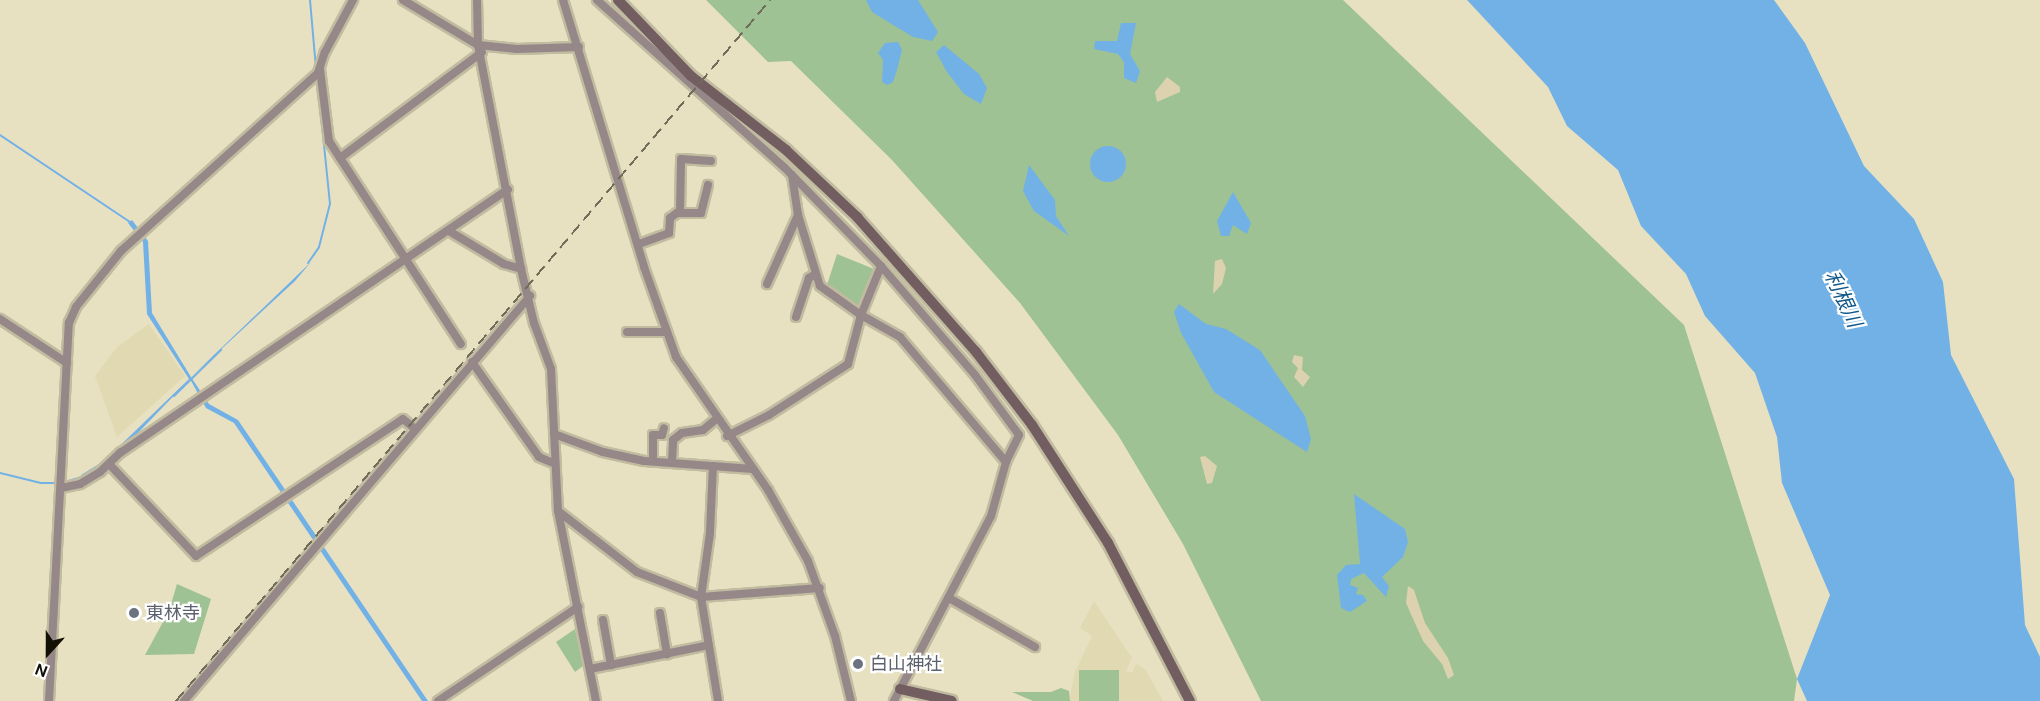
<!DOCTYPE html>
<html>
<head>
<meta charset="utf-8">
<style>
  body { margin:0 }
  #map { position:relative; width:2040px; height:701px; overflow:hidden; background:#e7e1c2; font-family:"DM Sans","Noto Sans JP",sans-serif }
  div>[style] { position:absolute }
  .built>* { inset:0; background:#e0d9b2 }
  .green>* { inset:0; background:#9ec293 }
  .sand>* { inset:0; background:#dcd2af }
  .water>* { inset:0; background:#72b1e6 }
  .round { border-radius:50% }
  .stream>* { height:2px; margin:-1px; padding:0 1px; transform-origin:1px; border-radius:1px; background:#72b1e6 }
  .roads { filter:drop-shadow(2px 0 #c1bba0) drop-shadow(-2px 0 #c1bba0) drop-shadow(0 2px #c1bba0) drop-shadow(0 -2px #c1bba0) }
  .street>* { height:8px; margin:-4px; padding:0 4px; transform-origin:4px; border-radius:4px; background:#968789 }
  .secondary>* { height:10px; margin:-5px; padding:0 5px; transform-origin:5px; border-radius:5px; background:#725d60 }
  .rail>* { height:2px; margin-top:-1px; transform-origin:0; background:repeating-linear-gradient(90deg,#716d5a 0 12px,transparent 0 18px) }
  .dots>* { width:16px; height:16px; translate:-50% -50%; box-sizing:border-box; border:3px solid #fff; border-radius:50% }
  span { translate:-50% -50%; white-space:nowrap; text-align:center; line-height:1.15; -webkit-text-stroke:4.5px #fff; paint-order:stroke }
  .worship-label { font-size:18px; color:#5b616d }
  .left { translate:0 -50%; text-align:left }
  .water-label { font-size:20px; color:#11598a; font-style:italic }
  .north { position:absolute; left:18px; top:623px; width:60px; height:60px; -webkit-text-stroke:4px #fff; paint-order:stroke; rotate:201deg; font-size:16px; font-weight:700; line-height:24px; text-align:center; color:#131006 }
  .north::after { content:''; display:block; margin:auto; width:21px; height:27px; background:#131006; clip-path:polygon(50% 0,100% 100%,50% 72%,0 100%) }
</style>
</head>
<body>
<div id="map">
  <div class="built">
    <i style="clip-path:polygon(149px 324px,185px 376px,117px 437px,95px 376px,117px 347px)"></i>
    <i style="clip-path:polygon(1094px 601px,1132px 658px,1126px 671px,1132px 673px,1136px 664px,1145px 669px,1163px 701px,1069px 701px,1075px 672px,1092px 636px,1080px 628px)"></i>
  </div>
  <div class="green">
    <i style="clip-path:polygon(706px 0,1343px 0,1684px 325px,1797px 679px,1794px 701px,1261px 701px,1183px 544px,1118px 435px,1020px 303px,892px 160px,791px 61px,768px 62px)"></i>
    <i style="clip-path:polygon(837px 254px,874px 269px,859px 308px,826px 288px)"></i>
    <i style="clip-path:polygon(177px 584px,211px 599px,194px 654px,145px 655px,169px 611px)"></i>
    <i style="clip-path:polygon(575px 629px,583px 666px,575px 672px,556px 642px)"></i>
    <i style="clip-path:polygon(1079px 670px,1119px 670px,1119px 701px,1079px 701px)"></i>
    <i style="clip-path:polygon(1061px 688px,1069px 691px,1070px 701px,1033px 701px,1012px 692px,1051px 692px)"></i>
  </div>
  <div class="sand">
    <i style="clip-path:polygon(1167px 77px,1180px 87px,1180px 92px,1157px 102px,1155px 92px)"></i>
    <i style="clip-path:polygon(1222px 259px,1226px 268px,1222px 284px,1213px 294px,1215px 261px)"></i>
    <i style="clip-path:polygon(1294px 355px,1303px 357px,1302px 370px,1310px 377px,1303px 387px,1294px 377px,1298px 368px,1292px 362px)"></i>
    <i style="clip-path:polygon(1205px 456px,1217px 466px,1212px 483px,1207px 484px,1200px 457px)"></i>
    <i style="clip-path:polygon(1408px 586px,1414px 590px,1425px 623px,1448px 658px,1454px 675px,1448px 679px,1442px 664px,1423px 641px,1406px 603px)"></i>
  </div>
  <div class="water">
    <i style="clip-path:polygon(866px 0,918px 0,938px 32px,932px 41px,913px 37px,872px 12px)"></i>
    <i style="clip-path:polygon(1467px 0,1774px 0,1805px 43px,1864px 166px,1914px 219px,1943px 282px,1951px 355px,2014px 479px,2025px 625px,2040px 657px,2040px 701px,1807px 701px,1797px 679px,1830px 595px,1782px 483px,1777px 437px,1755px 373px,1705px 316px,1686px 274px,1641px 226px,1618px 170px,1567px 126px,1548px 87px)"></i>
    <i style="clip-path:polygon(1121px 23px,1136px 23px,1130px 54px,1140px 71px,1136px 83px,1124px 78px,1124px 62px,1118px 54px,1094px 49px,1095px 41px,1117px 41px)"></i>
    <i style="clip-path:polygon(898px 42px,902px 50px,897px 70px,893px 82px,887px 85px,882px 82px,883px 60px,878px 53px,885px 43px)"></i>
    <i style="clip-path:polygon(944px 45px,979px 74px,987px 88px,981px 104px,964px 94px,947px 72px,936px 52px)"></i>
    <i class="round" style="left:1090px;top:146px;width:36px;height:36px"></i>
    <i style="clip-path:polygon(1029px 165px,1055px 200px,1056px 216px,1069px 236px,1034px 211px,1023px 191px)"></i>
    <i style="clip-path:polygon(1233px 192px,1251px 223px,1247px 234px,1233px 225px,1229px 236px,1221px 236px,1217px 221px)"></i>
    <i style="clip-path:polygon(132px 220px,148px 241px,152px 313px,191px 377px,311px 262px,295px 281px,191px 377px,209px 404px,238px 420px,428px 701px,422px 701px,234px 423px,206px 408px,190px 379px,107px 465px,83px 479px,81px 475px,104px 461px,189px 379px,147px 314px,143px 242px,128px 223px)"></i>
    <i style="clip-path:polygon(1179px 304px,1206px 324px,1226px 329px,1260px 350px,1305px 416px,1311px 439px,1307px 452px,1214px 392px,1181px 333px,1174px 312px)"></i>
    <i style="clip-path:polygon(1354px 494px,1405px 529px,1408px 542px,1403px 557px,1382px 577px,1389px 586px,1386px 597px,1364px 573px,1351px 579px,1350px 585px,1358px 588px,1356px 594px,1363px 595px,1367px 601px,1350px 612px,1341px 608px,1337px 575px,1346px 565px,1360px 564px)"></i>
  </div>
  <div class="stream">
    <i style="left:310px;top:0;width:68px;rotate:85deg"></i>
    <i style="left:0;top:135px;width:156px;rotate:33.8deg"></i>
    <i style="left:308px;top:263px;width:19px;rotate:-55deg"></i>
    <i style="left:319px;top:247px;width:44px;rotate:-75.7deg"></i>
    <i style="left:330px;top:204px;width:128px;rotate:-95.8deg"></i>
    <i style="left:174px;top:396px;width:66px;rotate:-44.4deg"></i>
    <i style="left:0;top:473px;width:42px;rotate:13.7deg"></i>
    <i style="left:41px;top:483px;width:18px"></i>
    <i style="left:65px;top:482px;width:21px;rotate:-17deg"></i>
  </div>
  <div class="roads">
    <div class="street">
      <i style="left:403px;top:0;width:87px;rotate:31deg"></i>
      <i style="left:478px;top:45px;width:39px;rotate:6deg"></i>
      <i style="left:517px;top:49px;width:62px;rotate:-1.8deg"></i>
      <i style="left:477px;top:0;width:45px;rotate:88.7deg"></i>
      <i style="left:478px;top:45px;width:228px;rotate:79.1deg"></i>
      <i style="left:521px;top:269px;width:56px;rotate:76.5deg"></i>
      <i style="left:534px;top:323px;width:49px;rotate:69.7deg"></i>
      <i style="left:551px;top:369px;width:142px;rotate:87.2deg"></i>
      <i style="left:558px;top:511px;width:194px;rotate:78.7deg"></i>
      <i style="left:563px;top:0;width:279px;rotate:73.1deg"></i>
      <i style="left:644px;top:267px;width:96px;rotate:70.4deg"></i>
      <i style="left:676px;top:357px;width:162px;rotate:55.3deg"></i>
      <i style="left:768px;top:490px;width:81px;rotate:60.6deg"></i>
      <i style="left:808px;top:561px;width:80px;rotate:70.2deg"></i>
      <i style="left:835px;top:636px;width:67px;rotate:76.2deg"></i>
      <i style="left:597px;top:0;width:251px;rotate:41.8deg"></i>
      <i style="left:784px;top:167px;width:139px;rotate:45.6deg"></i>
      <i style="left:881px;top:266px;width:144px;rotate:49.2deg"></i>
      <i style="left:975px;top:375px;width:74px;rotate:53.7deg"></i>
      <i style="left:1019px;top:435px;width:30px;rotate:116deg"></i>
      <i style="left:1006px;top:462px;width:56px;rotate:105.5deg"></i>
      <i style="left:991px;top:516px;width:209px;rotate:117.7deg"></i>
      <i style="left:320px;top:69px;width:73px;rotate:82.9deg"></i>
      <i style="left:329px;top:141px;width:242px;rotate:57deg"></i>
      <i style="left:340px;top:158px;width:177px;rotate:-36.7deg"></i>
      <i style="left:792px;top:175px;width:40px;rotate:81.5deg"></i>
      <i style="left:798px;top:215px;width:74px;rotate:72.8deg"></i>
      <i style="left:820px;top:286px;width:50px;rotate:35.3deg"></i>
      <i style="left:861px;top:315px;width:53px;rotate:-67.8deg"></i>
      <i style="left:680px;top:213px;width:54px;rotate:-88.9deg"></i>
      <i style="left:681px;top:159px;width:30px;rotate:4deg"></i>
      <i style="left:449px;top:231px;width:64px;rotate:31deg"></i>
      <i style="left:504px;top:264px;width:18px;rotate:16deg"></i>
      <i style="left:639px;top:244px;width:32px;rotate:-20deg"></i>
      <i style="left:669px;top:233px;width:15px;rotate:-86deg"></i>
      <i style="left:670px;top:218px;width:9px;rotate:-36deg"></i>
      <i style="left:677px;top:213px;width:24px"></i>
      <i style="left:701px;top:213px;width:29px;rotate:-76deg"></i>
      <i style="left:767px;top:284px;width:76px;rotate:-65.8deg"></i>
      <i style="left:796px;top:317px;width:41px;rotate:-71.6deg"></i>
      <i style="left:809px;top:278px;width:6px;rotate:-31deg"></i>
      <i style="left:0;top:319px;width:80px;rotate:33.3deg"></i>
      <i style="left:627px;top:332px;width:40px"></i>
      <i style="left:472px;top:362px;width:116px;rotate:54.8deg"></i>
      <i style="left:539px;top:457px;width:15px;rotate:23deg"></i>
      <i style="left:554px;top:434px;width:52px;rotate:20.2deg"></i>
      <i style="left:603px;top:452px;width:42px;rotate:12.4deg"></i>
      <i style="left:644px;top:461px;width:109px;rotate:4.2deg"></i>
      <i style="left:727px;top:436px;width:47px;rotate:-26.6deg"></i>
      <i style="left:769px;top:415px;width:94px;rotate:-32.8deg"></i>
      <i style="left:848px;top:364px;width:51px;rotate:-75.1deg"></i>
      <i style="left:861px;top:315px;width:45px;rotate:29.4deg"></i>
      <i style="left:900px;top:337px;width:164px;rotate:49.7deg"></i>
      <i style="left:653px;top:461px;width:26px;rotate:-90deg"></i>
      <i style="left:653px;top:435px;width:9px"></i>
      <i style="left:662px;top:435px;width:7px;rotate:-74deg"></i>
      <i style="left:672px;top:462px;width:22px;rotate:-87deg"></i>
      <i style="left:673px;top:440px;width:11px;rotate:-38deg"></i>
      <i style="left:682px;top:433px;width:21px;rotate:-8deg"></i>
      <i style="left:703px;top:430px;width:17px;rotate:-40deg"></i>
      <i style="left:110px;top:465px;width:125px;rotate:46.6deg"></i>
      <i style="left:196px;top:556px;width:248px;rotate:-33.5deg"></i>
      <i style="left:403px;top:419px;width:14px;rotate:39deg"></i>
      <i style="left:713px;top:466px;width:67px;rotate:92.6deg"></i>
      <i style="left:710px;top:533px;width:65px;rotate:98deg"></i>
      <i style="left:701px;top:597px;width:105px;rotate:80.7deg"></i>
      <i style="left:61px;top:488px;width:19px;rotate:-12deg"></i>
      <i style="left:80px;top:484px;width:23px;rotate:-31deg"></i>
      <i style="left:100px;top:472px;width:28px;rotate:-44deg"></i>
      <i style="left:120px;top:453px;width:469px;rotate:-34.2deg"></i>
      <i style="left:558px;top:511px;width:100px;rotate:37.7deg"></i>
      <i style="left:637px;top:572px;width:69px;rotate:21.3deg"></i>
      <i style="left:701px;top:597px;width:119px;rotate:-4.3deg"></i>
      <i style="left:949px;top:598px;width:99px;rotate:29.7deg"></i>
      <i style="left:660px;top:613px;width:42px;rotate:80.3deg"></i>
      <i style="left:603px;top:620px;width:46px;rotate:79.9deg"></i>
      <i style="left:590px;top:669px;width:121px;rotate:-11.4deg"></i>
      <i style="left:49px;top:701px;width:379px;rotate:-87deg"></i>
      <i style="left:69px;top:323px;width:17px;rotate:-66deg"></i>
      <i style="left:76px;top:307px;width:72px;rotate:-51.2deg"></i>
      <i style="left:121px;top:251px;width:266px;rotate:-42.1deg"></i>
      <i style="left:318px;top:73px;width:22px;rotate:-72deg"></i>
      <i style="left:325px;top:52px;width:59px;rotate:-61.7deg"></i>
      <i style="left:184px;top:701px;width:533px;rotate:-49.49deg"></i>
      <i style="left:438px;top:701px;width:169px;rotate:-33.9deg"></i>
    </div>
    <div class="secondary">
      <i style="left:618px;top:0;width:105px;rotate:46.2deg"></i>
      <i style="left:691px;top:76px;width:120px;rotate:37.9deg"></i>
      <i style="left:786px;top:150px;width:98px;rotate:43.3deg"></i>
      <i style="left:857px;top:217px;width:180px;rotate:48.6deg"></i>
      <i style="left:976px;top:352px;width:92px;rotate:52.5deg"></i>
      <i style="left:1032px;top:425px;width:140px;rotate:57.2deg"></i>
      <i style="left:1108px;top:543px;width:178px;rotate:62.6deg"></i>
      <i style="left:900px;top:689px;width:53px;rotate:13deg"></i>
    </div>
  </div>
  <div class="rail">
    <i style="left:176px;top:701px;width:919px;rotate:-49.72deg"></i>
  </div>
  <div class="dots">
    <i style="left:134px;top:613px;background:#6b7280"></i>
    <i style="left:858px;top:664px;background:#6b7280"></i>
  </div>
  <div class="worship-label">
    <span class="left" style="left:146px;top:613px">東林寺</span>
    <span class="left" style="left:870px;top:664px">白山神社</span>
  </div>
  <div class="water-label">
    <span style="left:1843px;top:299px;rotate:65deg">利根川</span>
  </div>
  <div class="north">N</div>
</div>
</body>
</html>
